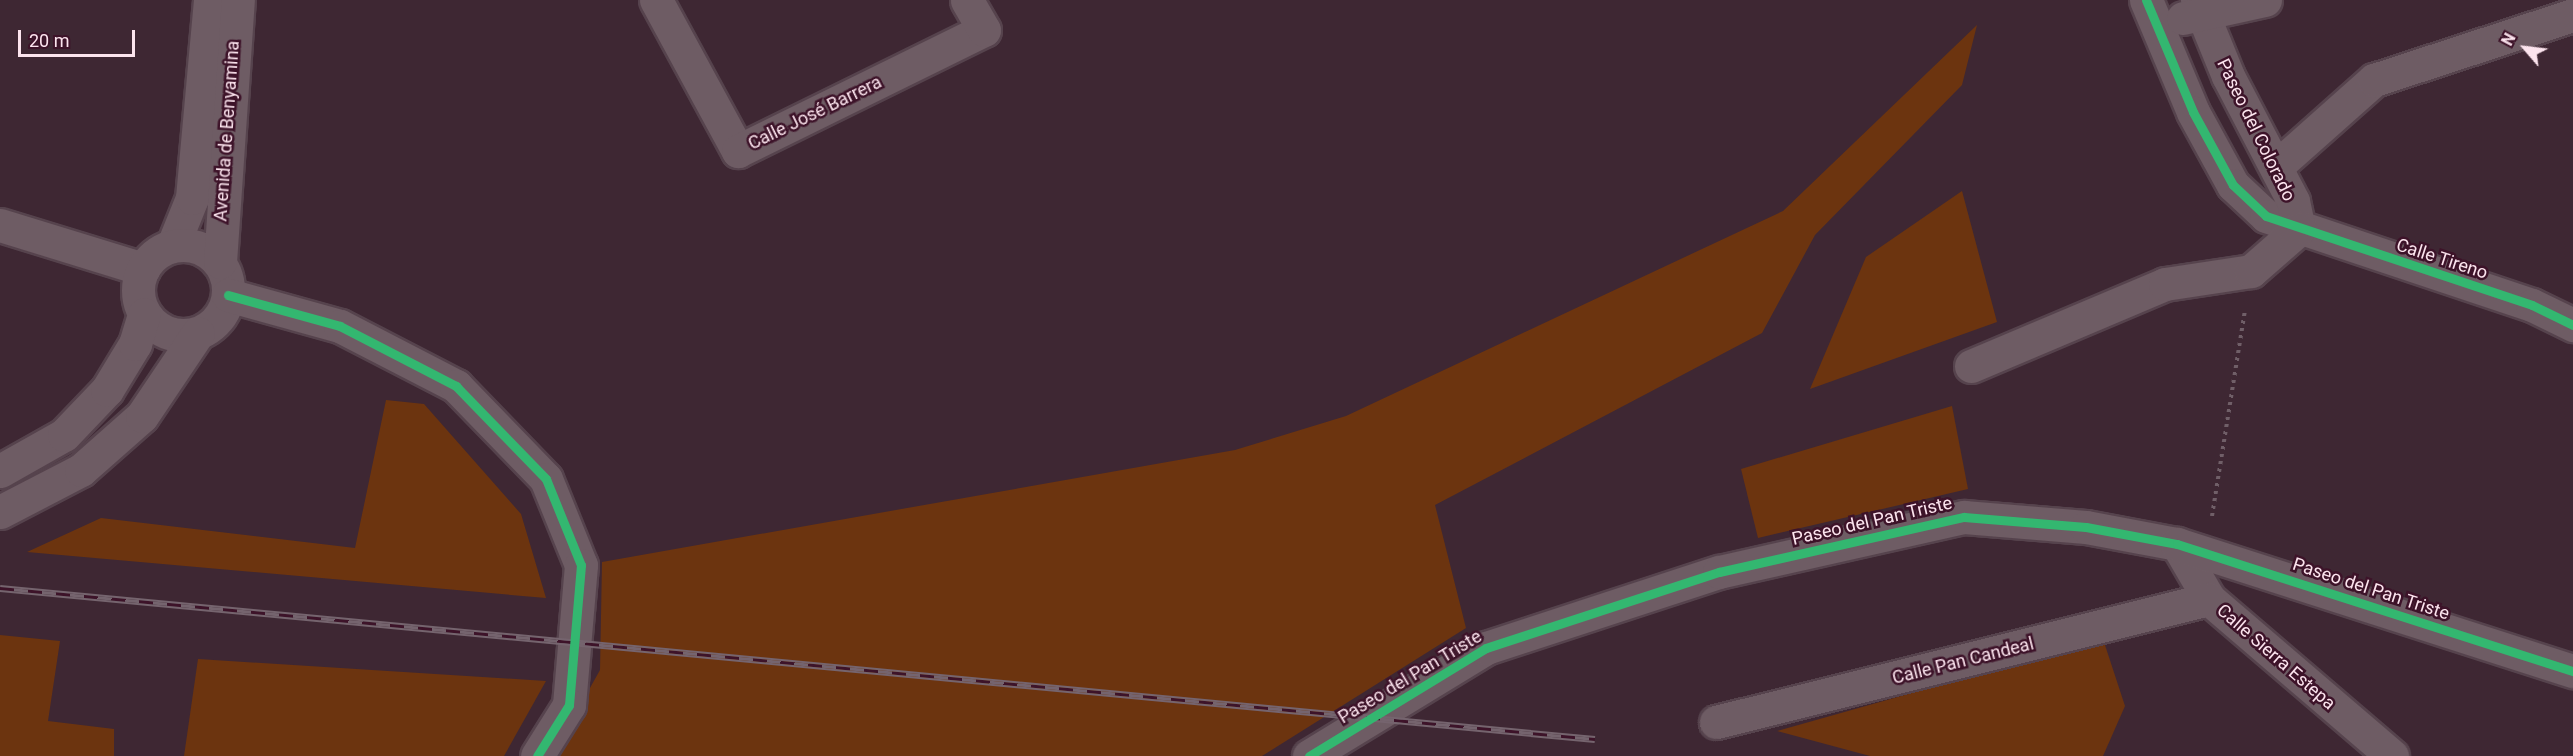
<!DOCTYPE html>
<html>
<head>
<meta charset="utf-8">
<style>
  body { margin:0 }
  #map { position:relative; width:2573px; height:756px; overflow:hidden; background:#3e2733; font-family:Roboto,sans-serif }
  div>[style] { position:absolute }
  .green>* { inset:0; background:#6c340f }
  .path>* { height:4px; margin-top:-2px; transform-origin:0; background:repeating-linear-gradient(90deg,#705f68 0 3px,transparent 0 7.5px) }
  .roads { filter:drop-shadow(2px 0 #56434d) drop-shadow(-2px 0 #56434d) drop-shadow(0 2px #56434d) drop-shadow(0 -2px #56434d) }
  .minor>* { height:33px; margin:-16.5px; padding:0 16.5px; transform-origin:16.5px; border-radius:16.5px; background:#6e5c64 }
  .minor>.ring { margin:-16.5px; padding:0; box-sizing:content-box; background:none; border:33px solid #6e5c64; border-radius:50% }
  .rail>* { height:7px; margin-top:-3.5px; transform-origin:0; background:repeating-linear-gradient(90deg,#3d1329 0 14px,#75646e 0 28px); box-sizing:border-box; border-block:2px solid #75646e }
  .cycleway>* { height:9px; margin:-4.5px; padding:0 4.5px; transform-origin:4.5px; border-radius:4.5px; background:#33b770 }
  span { translate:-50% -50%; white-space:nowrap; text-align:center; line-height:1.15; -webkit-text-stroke:5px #3d1329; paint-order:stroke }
  .street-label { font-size:18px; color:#fce4ee }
  .north { position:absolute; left:2495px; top:18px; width:60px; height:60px; -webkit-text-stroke:4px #3d1329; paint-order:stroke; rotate:298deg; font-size:16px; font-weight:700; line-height:24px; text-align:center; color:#fce4ee }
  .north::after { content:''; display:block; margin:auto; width:21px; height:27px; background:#fce4ee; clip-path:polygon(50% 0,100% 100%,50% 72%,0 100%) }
  .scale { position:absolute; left:18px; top:30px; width:117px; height:27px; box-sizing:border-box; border:3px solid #fce4ee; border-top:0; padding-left:8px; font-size:18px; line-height:21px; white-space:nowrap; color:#fce4ee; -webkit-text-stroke:4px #3d1329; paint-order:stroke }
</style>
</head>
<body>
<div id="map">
  <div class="green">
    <i style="clip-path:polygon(1977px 25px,1962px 85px,1815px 235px,1762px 333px,1435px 505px,1466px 628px,1262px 756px,552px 756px,600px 670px,602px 562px,1235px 450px,1346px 416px,1783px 211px)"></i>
    <i style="clip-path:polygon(1962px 191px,1997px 322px,1810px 389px,1866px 257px)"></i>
    <i style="clip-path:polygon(386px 400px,424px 404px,521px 514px,546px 598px,27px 552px,101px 518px,355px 548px)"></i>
    <i style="clip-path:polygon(1952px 406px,1968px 489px,1758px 538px,1741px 469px)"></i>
    <i style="clip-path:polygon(0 635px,60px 641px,48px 721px,114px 729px,114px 756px,0 756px)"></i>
    <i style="clip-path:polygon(2103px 639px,2125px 706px,2103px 756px,1870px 756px,1777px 731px)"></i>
    <i style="clip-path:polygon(198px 659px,546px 681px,504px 756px,184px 756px)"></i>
  </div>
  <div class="path">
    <i style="left:2212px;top:516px;width:209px;rotate:-80.9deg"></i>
  </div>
  <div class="roads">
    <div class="minor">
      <i style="left:656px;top:0;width:172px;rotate:61.5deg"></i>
      <i style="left:738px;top:151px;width:274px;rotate:-26.2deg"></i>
      <i style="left:984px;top:30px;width:34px;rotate:-120deg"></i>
      <i style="left:2146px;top:0;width:121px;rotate:67.2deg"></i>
      <i style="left:2193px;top:112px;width:83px;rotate:61.3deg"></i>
      <i style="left:2233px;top:185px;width:45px;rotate:43.2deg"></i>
      <i style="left:2266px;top:216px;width:280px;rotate:18.5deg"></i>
      <i style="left:2532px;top:305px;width:46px;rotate:26deg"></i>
      <i style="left:2197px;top:0;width:82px;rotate:67.8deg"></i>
      <i style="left:2228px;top:76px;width:141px;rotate:62.5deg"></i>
      <i style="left:2293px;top:201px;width:29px;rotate:78deg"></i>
      <i style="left:2183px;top:18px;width:84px;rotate:-12.4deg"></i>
      <i style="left:2277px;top:166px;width:130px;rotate:-41.6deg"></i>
      <i style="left:2374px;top:80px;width:209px;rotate:-18.1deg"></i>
      <i style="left:0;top:225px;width:150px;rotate:17.1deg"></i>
      <i style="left:173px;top:245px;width:51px;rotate:-68deg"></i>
      <i style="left:192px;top:198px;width:199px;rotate:-84.8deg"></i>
      <i class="ring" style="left:138px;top:245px;width:57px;height:57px"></i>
      <i style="left:220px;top:262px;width:263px;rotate:-86.1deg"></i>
      <i style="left:228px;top:295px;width:116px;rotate:15.5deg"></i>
      <i style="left:340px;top:326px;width:131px;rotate:27.3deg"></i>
      <i style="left:456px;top:386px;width:129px;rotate:45.9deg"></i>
      <i style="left:546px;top:479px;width:93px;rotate:67.9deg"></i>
      <i style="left:581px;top:565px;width:141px;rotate:94.9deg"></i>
      <i style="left:569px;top:705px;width:60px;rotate:122.1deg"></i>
      <i style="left:1971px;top:366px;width:211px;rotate:-22.9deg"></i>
      <i style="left:2165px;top:284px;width:87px;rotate:-8.6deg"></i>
      <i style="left:2251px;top:271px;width:64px;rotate:-41.2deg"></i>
      <i style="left:0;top:471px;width:73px;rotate:-29.4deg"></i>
      <i style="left:64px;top:435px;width:62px;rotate:-46.3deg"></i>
      <i style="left:107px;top:390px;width:54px;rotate:-58.7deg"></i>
      <i style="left:135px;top:344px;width:31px;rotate:-73deg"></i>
      <i style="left:0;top:512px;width:91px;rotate:-27.4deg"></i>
      <i style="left:81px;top:470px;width:81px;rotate:-41.5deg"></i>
      <i style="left:142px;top:416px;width:100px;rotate:-56deg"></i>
      <i style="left:2177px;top:544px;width:64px;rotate:59.8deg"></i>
      <i style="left:2209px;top:599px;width:241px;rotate:40.6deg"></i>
      <i style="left:1716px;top:722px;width:508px;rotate:-14.01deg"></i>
      <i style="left:1309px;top:756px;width:207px;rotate:-31.4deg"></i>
      <i style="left:1486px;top:648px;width:245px;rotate:-18.1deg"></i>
      <i style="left:1719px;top:572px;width:251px;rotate:-12.7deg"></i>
      <i style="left:1964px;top:517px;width:122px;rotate:4.7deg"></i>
      <i style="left:2086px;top:527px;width:93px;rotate:10.6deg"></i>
      <i style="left:2177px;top:544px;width:416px;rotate:17.8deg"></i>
    </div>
  </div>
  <div class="rail">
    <i style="left:0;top:588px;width:1602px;rotate:5.41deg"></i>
  </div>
  <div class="cycleway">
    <i style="left:2146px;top:0;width:121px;rotate:67.2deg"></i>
    <i style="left:2193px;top:112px;width:83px;rotate:61.3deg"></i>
    <i style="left:2233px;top:185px;width:45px;rotate:43.2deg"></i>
    <i style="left:2266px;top:216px;width:280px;rotate:18.5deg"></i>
    <i style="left:2532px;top:305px;width:46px;rotate:26deg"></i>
    <i style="left:228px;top:295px;width:116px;rotate:15.5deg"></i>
    <i style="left:340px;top:326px;width:131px;rotate:27.3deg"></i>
    <i style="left:456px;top:386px;width:129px;rotate:45.9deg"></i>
    <i style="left:546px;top:479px;width:93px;rotate:67.9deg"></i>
    <i style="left:581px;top:565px;width:141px;rotate:94.9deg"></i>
    <i style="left:569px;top:705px;width:60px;rotate:122.1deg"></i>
    <i style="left:1309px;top:756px;width:207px;rotate:-31.4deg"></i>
    <i style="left:1486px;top:648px;width:245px;rotate:-18.1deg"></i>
    <i style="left:1719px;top:572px;width:251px;rotate:-12.7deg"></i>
    <i style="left:1964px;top:517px;width:122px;rotate:4.7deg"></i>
    <i style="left:2086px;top:527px;width:93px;rotate:10.6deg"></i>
    <i style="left:2177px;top:544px;width:416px;rotate:17.8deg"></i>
  </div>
  <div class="street-label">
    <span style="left:815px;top:113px;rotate:-26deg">Calle José Barrera</span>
    <span style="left:2256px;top:130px;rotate:64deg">Paseo del Colorado</span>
    <span style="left:227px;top:131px;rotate:-86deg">Avenida de Benyamina</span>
    <span style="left:2442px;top:259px;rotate:18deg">Calle Tireno</span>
    <span style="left:1872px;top:521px;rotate:-13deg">Paseo del Pan Triste</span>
    <span style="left:2371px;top:589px;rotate:18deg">Paseo del Pan Triste</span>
    <span style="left:2276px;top:657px;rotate:41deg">Calle Sierra Estepa</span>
    <span style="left:1963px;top:661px;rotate:-14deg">Calle Pan Candeal</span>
    <span style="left:1410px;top:677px;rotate:-31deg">Paseo del Pan Triste</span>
  </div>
  <div class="north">N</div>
  <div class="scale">20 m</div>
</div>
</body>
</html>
